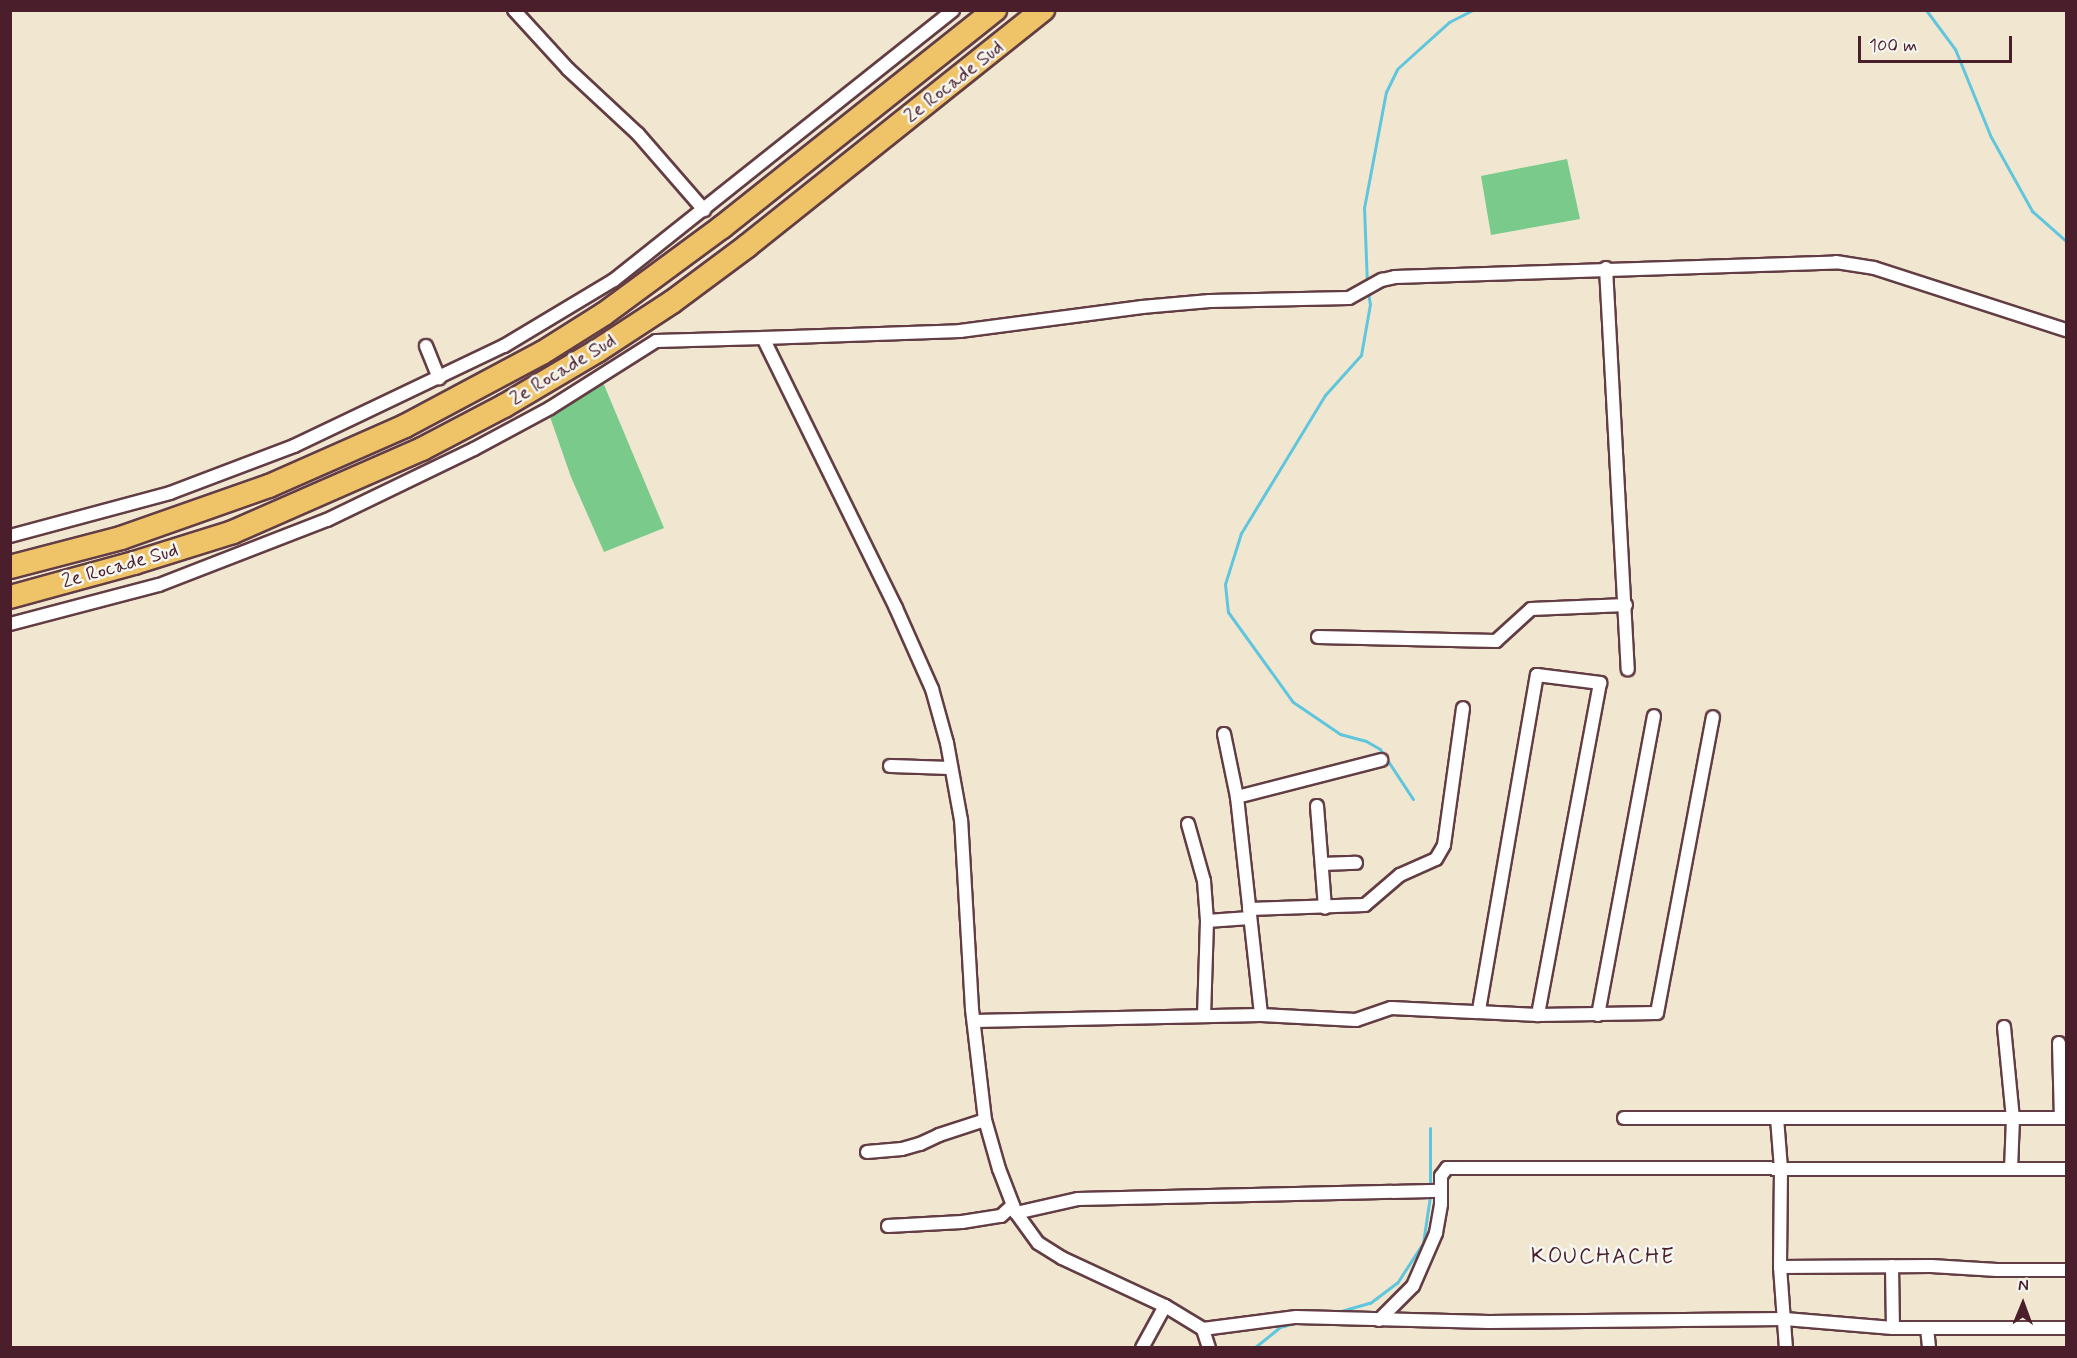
<!DOCTYPE html>
<html>
<head>
<meta charset="utf-8">
<style>
  body { margin:0 }
  #map { position:relative; width:2077px; height:1358px; overflow:hidden; background:#f1e7d0; font-family:Mynerve,sans-serif }
  div>[style] { position:absolute }
  .green>* { inset:0; background:#7aca8b }
  .stream>* { height:3px; margin:-1.5px; padding:0 1.5px; transform-origin:1.5px; border-radius:1.5px; background:#60c6dd }
  .roads { filter:drop-shadow(2px 0 #633d44) drop-shadow(-2px 0 #633d44) drop-shadow(0 2px #633d44) drop-shadow(0 -2px #633d44) }
  .minor>* { height:12px; margin:-6px; padding:0 6px; transform-origin:6px; border-radius:6px; background:#fff }
  .motorway>* { height:22px; margin:-11px; padding:0 11px; transform-origin:11px; border-radius:11px; background:#efc469 }
  span { translate:-50% -50%; white-space:nowrap; text-align:center; line-height:1.15; -webkit-text-stroke:5px #f6f6f2; paint-order:stroke }
  .street-label { font-size:20px; color:#4a1f2b }
  .quarter-label { font-size:22px; color:#4a1f2b; letter-spacing:1.5px }
  .frame { position:absolute; inset:0; border:12px solid #4a1f2b; pointer-events:none }
  .north { position:absolute; left:1993px; top:1274px; width:60px; height:60px; -webkit-text-stroke:4px #f6f6f2; paint-order:stroke; rotate:1deg; font-size:16px; font-weight:700; line-height:24px; text-align:center; color:#4a1f2b }
  .north::after { content:''; display:block; margin:auto; width:21px; height:27px; background:#4a1f2b; clip-path:polygon(50% 0,100% 100%,50% 72%,0 100%) }
  .scale { position:absolute; left:1858px; top:36px; width:154px; height:27px; box-sizing:border-box; border:3px solid #4a1f2b; border-top:0; padding-left:8px; font-size:18px; line-height:21px; white-space:nowrap; color:#4a1f2b; -webkit-text-stroke:4px #f6f6f2; paint-order:stroke }
</style>
</head>
<body>
<div id="map">
  <div class="green">
    <i style="clip-path:polygon(1567px 159px,1580px 219px,1491px 235px,1481px 176px)"></i>
    <i style="clip-path:polygon(602px 380px,664px 528px,604px 552px,571px 477px,549px 414px)"></i>
  </div>
  <div class="stream">
    <i style="left:1926px;top:10px;width:49px;rotate:53.4deg"></i>
    <i style="left:1955px;top:49px;width:95px;rotate:67.8deg"></i>
    <i style="left:1991px;top:137px;width:85px;rotate:61deg"></i>
    <i style="left:2032px;top:211px;width:45px;rotate:41.4deg"></i>
    <i style="left:1367px;top:285px;width:77px;rotate:-92.2deg"></i>
    <i style="left:1364px;top:208px;width:118px;rotate:-79.3deg"></i>
    <i style="left:1386px;top:92px;width:25px;rotate:-64deg"></i>
    <i style="left:1397px;top:69px;width:70px;rotate:-42.1deg"></i>
    <i style="left:1449px;top:22px;width:27px;rotate:-27deg"></i>
    <i style="left:1368px;top:292px;width:12px;rotate:81deg"></i>
    <i style="left:1370px;top:304px;width:52px;rotate:100deg"></i>
    <i style="left:1361px;top:355px;width:54px;rotate:132deg"></i>
    <i style="left:1325px;top:395px;width:162px;rotate:121.3deg"></i>
    <i style="left:1241px;top:533px;width:53px;rotate:107.4deg"></i>
    <i style="left:1225px;top:584px;width:28px;rotate:84deg"></i>
    <i style="left:1228px;top:612px;width:111px;rotate:54.2deg"></i>
    <i style="left:1293px;top:702px;width:57px;rotate:34.2deg"></i>
    <i style="left:1340px;top:734px;width:27px;rotate:15deg"></i>
    <i style="left:1366px;top:741px;width:16px;rotate:30deg"></i>
    <i style="left:1380px;top:749px;width:60px;rotate:56.6deg"></i>
    <i style="left:1430px;top:1128px;width:61px;rotate:90deg"></i>
    <i style="left:1334px;top:1313px;width:37px;rotate:-16deg"></i>
    <i style="left:1370px;top:1303px;width:34px;rotate:-37deg"></i>
    <i style="left:1397px;top:1283px;width:48px;rotate:-57deg"></i>
    <i style="left:1423px;top:1243px;width:48px;rotate:-81.5deg"></i>
    <i style="left:1254px;top:1348px;width:33px;rotate:-39deg"></i>
    <i style="left:1280px;top:1327px;width:16px;rotate:-15deg"></i>
  </div>
  <div class="roads">
    <div class="minor">
      <i style="left:514px;top:10px;width:80px;rotate:47.5deg"></i>
      <i style="left:568px;top:69px;width:96px;rotate:42.9deg"></i>
      <i style="left:638px;top:134px;width:101px;rotate:49deg"></i>
      <i style="left:1606px;top:268px;width:402px;rotate:86.9deg"></i>
      <i style="left:426px;top:346px;width:35px;rotate:68deg"></i>
      <i style="left:10px;top:536px;width:166px;rotate:-15deg"></i>
      <i style="left:170px;top:493px;width:133px;rotate:-20.8deg"></i>
      <i style="left:294px;top:446px;width:233px;rotate:-25.5deg"></i>
      <i style="left:504px;top:346px;width:128px;rotate:-31deg"></i>
      <i style="left:614px;top:280px;width:433px;rotate:-38.5deg"></i>
      <i style="left:10px;top:624px;width:154px;rotate:-14.7deg"></i>
      <i style="left:159px;top:585px;width:180px;rotate:-21.2deg"></i>
      <i style="left:327px;top:520px;width:163px;rotate:-25.8deg"></i>
      <i style="left:474px;top:449px;width:86px;rotate:-28.3deg"></i>
      <i style="left:550px;top:408px;width:125px;rotate:-32.3deg"></i>
      <i style="left:656px;top:341px;width:107px;rotate:-1.6deg"></i>
      <i style="left:1318px;top:637px;width:178px;rotate:1.3deg"></i>
      <i style="left:1496px;top:641px;width:47px;rotate:-42.4deg"></i>
      <i style="left:1531px;top:609px;width:95px;rotate:-2.4deg"></i>
      <i style="left:1224px;top:734px;width:64px;rotate:78.3deg"></i>
      <i style="left:1237px;top:797px;width:219px;rotate:83.7deg"></i>
      <i style="left:890px;top:766px;width:61px;rotate:1.9deg"></i>
      <i style="left:1237px;top:797px;width:149px;rotate:-14.4deg"></i>
      <i style="left:1317px;top:806px;width:102px;rotate:85.5deg"></i>
      <i style="left:1188px;top:824px;width:59px;rotate:74.3deg"></i>
      <i style="left:1204px;top:881px;width:40px;rotate:85.7deg"></i>
      <i style="left:1207px;top:921px;width:95px;rotate:91.8deg"></i>
      <i style="left:1322px;top:864px;width:34px;rotate:-2deg"></i>
      <i style="left:1249px;top:909px;width:116px;rotate:-2deg"></i>
      <i style="left:1365px;top:905px;width:46px;rotate:-40.6deg"></i>
      <i style="left:1400px;top:875px;width:39px;rotate:-24deg"></i>
      <i style="left:1436px;top:859px;width:16px;rotate:-60deg"></i>
      <i style="left:1444px;top:845px;width:138px;rotate:-82.1deg"></i>
      <i style="left:1207px;top:921px;width:43px;rotate:-4deg"></i>
      <i style="left:1479px;top:1010px;width:340px;rotate:-80.2deg"></i>
      <i style="left:1537px;top:675px;width:64px;rotate:7.2deg"></i>
      <i style="left:1600px;top:683px;width:338px;rotate:100.6deg"></i>
      <i style="left:1598px;top:1015px;width:304px;rotate:-79.4deg"></i>
      <i style="left:974px;top:1021px;width:287px;rotate:-1.2deg"></i>
      <i style="left:1261px;top:1015px;width:95px;rotate:3deg"></i>
      <i style="left:1356px;top:1020px;width:37px;rotate:-19deg"></i>
      <i style="left:1391px;top:1008px;width:147px;rotate:2.7deg"></i>
      <i style="left:1538px;top:1015px;width:119px;rotate:-1deg"></i>
      <i style="left:1657px;top:1013px;width:301px;rotate:-79.3deg"></i>
      <i style="left:2004px;top:1027px;width:91px;rotate:84.4deg"></i>
      <i style="left:2013px;top:1118px;width:51px;rotate:92.2deg"></i>
      <i style="left:2059px;top:1043px;width:75px;rotate:88.5deg"></i>
      <i style="left:1624px;top:1118px;width:442px"></i>
      <i style="left:1777px;top:1118px;width:51px;rotate:85.5deg"></i>
      <i style="left:1781px;top:1169px;width:98px;rotate:90.6deg"></i>
      <i style="left:1780px;top:1267px;width:81px;rotate:85.8deg"></i>
      <i style="left:867px;top:1152px;width:35px;rotate:-5deg"></i>
      <i style="left:902px;top:1149px;width:19px;rotate:-16deg"></i>
      <i style="left:920px;top:1144px;width:21px;rotate:-25deg"></i>
      <i style="left:939px;top:1135px;width:48px;rotate:-18.1deg"></i>
      <i style="left:1016px;top:1213px;width:64px;rotate:-12.7deg"></i>
      <i style="left:1078px;top:1199px;width:363px;rotate:-1.3deg"></i>
      <i style="left:888px;top:1226px;width:74px;rotate:-3.1deg"></i>
      <i style="left:962px;top:1222px;width:39px;rotate:-9deg"></i>
      <i style="left:1001px;top:1216px;width:16px;rotate:-43deg"></i>
      <i style="left:1892px;top:1266px;width:62px;rotate:89.1deg"></i>
      <i style="left:1780px;top:1267px;width:151px;rotate:-0.4deg"></i>
      <i style="left:1931px;top:1266px;width:66px;rotate:3.5deg"></i>
      <i style="left:1997px;top:1270px;width:69px"></i>
      <i style="left:1379px;top:1320px;width:48px;rotate:-45deg"></i>
      <i style="left:1413px;top:1286px;width:58px;rotate:-66.5deg"></i>
      <i style="left:1436px;top:1233px;width:29px;rotate:-80deg"></i>
      <i style="left:1441px;top:1204px;width:28px;rotate:-90deg"></i>
      <i style="left:1441px;top:1176px;width:10px;rotate:-53deg"></i>
      <i style="left:1447px;top:1168px;width:619px;rotate:0.09deg"></i>
      <i style="left:1927px;top:1328px;width:20px;rotate:84deg"></i>
      <i style="left:1203px;top:1329px;width:94px;rotate:-7.4deg"></i>
      <i style="left:1296px;top:1317px;width:193px;rotate:1.5deg"></i>
      <i style="left:1489px;top:1322px;width:296px;rotate:-0.6deg"></i>
      <i style="left:1785px;top:1319px;width:108px;rotate:4.8deg"></i>
      <i style="left:1893px;top:1328px;width:173px"></i>
      <i style="left:1142px;top:1348px;width:48px;rotate:-61.3deg"></i>
      <i style="left:1209px;top:1348px;width:20px;rotate:-108deg"></i>
      <i style="left:1203px;top:1329px;width:44px;rotate:-148.8deg"></i>
      <i style="left:1165px;top:1306px;width:114px;rotate:-155deg"></i>
      <i style="left:1062px;top:1258px;width:28px;rotate:-148deg"></i>
      <i style="left:1038px;top:1243px;width:37px;rotate:-126deg"></i>
      <i style="left:1016px;top:1213px;width:47px;rotate:-111.1deg"></i>
      <i style="left:999px;top:1169px;width:51px;rotate:-105.9deg"></i>
      <i style="left:985px;top:1120px;width:112px;rotate:-96.7deg"></i>
      <i style="left:972px;top:1009px;width:189px;rotate:-93.3deg"></i>
      <i style="left:961px;top:820px;width:78px;rotate:-100.3deg"></i>
      <i style="left:947px;top:743px;width:56px;rotate:-105.5deg"></i>
      <i style="left:932px;top:689px;width:89px;rotate:-114deg"></i>
      <i style="left:896px;top:608px;width:301px;rotate:-116.2deg"></i>
      <i style="left:763px;top:338px;width:197px;rotate:-2deg"></i>
      <i style="left:960px;top:331px;width:184px;rotate:-7.5deg"></i>
      <i style="left:1142px;top:307px;width:68px;rotate:-5deg"></i>
      <i style="left:1210px;top:301px;width:139px;rotate:-1.2deg"></i>
      <i style="left:1349px;top:298px;width:38px;rotate:-29deg"></i>
      <i style="left:1382px;top:280px;width:13px;rotate:-13deg"></i>
      <i style="left:1395px;top:277px;width:441px;rotate:-1.9deg"></i>
      <i style="left:1836px;top:262px;width:38px;rotate:9deg"></i>
      <i style="left:1874px;top:268px;width:202px;rotate:17.9deg"></i>
    </div>
    <div class="motorway">
      <i style="left:10px;top:567px;width:115px;rotate:-14.6deg"></i>
      <i style="left:121px;top:538px;width:157px;rotate:-19.4deg"></i>
      <i style="left:269px;top:486px;width:149px;rotate:-23.8deg"></i>
      <i style="left:405px;top:426px;width:155px;rotate:-28.1deg"></i>
      <i style="left:542px;top:353px;width:73px;rotate:-32.2deg"></i>
      <i style="left:604px;top:314px;width:147px;rotate:-36.4deg"></i>
      <i style="left:722px;top:227px;width:349px;rotate:-38.5deg"></i>
      <i style="left:10px;top:597px;width:129px;rotate:-15.3deg"></i>
      <i style="left:134px;top:563px;width:104px;rotate:-17.4deg"></i>
      <i style="left:233px;top:532px;width:206px;rotate:-23.7deg"></i>
      <i style="left:422px;top:449px;width:93px;rotate:-27.7deg"></i>
      <i style="left:504px;top:406px;width:108px;rotate:-30.6deg"></i>
      <i style="left:597px;top:351px;width:90px;rotate:-33.2deg"></i>
      <i style="left:672px;top:302px;width:94px;rotate:-36.7deg"></i>
      <i style="left:747px;top:246px;width:379px;rotate:-38.6deg"></i>
    </div>
  </div>
  <div class="street-label">
    <span style="left:954px;top:82px;rotate:-38deg">2e Rocade Sud</span>
    <span style="left:563px;top:370px;rotate:-31deg">2e Rocade Sud</span>
    <span style="left:120px;top:566px;rotate:-16deg">2e Rocade Sud</span>
  </div>
  <div class="quarter-label">
    <span style="left:1603px;top:1258px">KOUCHACHE</span>
  </div>
  <div class="frame"></div>
  <div class="north">N</div>
  <div class="scale">100 m</div>
</div>
</body>
</html>
